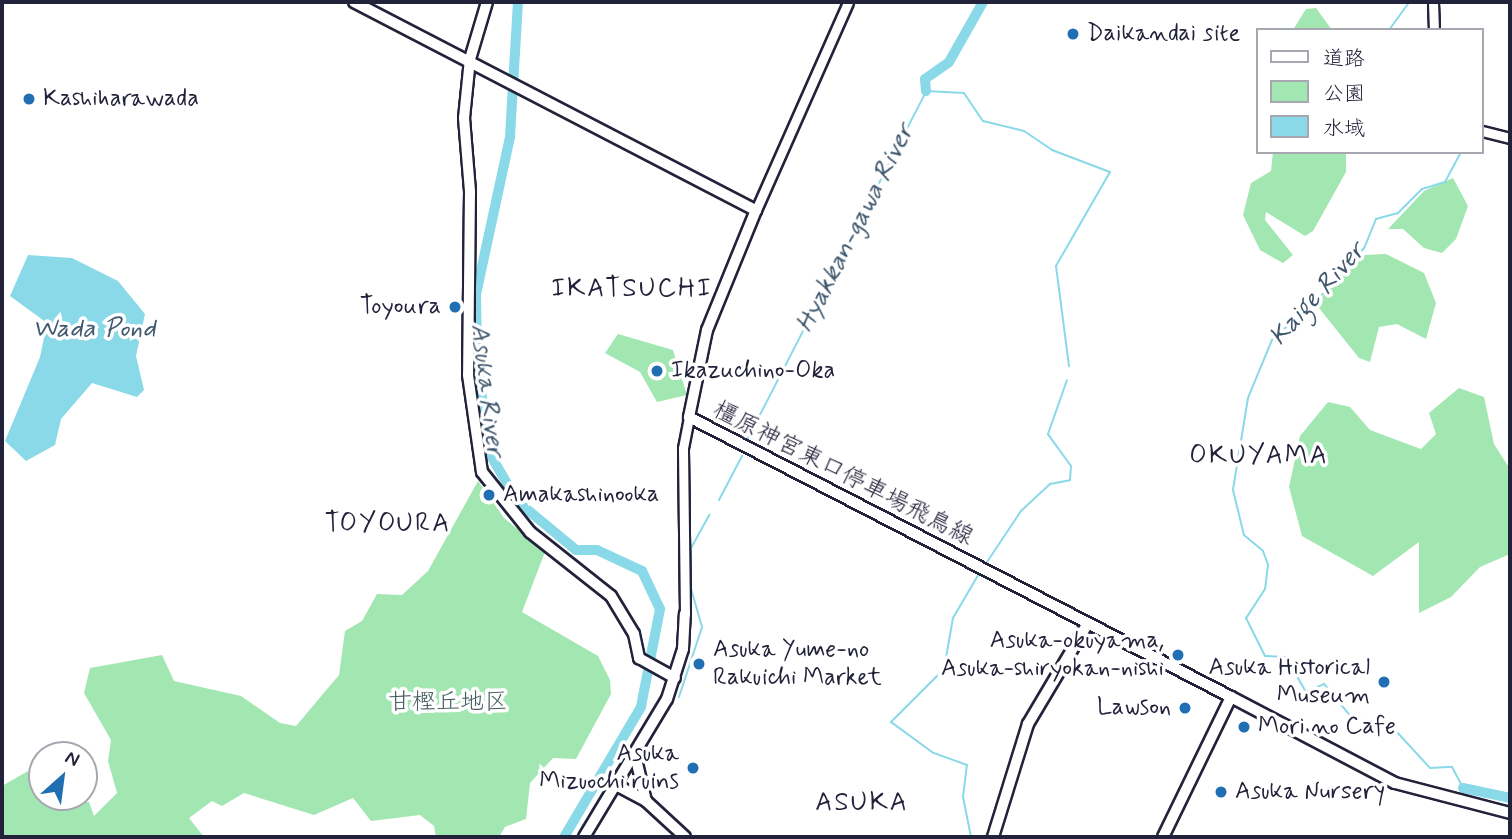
<!DOCTYPE html>
<html>
<head>
<meta charset="utf-8">
<style>
  body { margin:0 }
  #map { position:relative; width:1512px; height:839px; overflow:hidden; background:#fff; font-family:Mynerve,"Klee One",sans-serif }
  div>[style] { position:absolute }
  .green>* { inset:0; background:#a2e6b2 }
  .water>* { inset:0; background:#8ad9e8 }
  .stream>* { height:2px; margin:-1px; padding:0 1px; transform-origin:1px; border-radius:1px; background:#8ad9e8 }
  .river>* { height:10px; margin:-5px; padding:0 5px; transform-origin:5px; border-radius:5px; background:#8ad9e8 }
  .roads { filter:drop-shadow(2px 0 #22223b) drop-shadow(-2px 0 #22223b) drop-shadow(0 2px #22223b) drop-shadow(0 -2px #22223b) }
  .tertiary>* { height:9px; margin:-4.5px; padding:0 4.5px; transform-origin:4.5px; border-radius:4.5px; background:#fff }
  .secondary>* { height:10px; margin:-5px; padding:0 5px; transform-origin:5px; border-radius:5px; background:#fff }
  .primary>* { height:10px; margin:-5px; padding:0 5px; transform-origin:5px; border-radius:5px; background:#fff }
  .dots>* { width:19px; height:19px; translate:-50% -50%; box-sizing:border-box; border:4px solid #fff; border-radius:50% }
  span { translate:-50% -50%; white-space:nowrap; text-align:center; line-height:1.15; -webkit-text-stroke:7px #fff; paint-order:stroke }
  .poi-label { font-size:24px; color:#22223b }
  .left { translate:0 -50%; text-align:left }
  .right { translate:-100% -50%; text-align:right }
  .street-label { font-size:24px; color:#22223b }
  .park-label { font-size:24px; color:#485d5f }
  .water-label { font-size:26px; color:#41596f; font-style:italic }
  .neighbourhood-label { font-size:26px; color:#22223b; letter-spacing:2px }
  .frame { position:absolute; inset:0; border:4px solid #22223b; pointer-events:none }
  .legend { position:absolute; left:1256px; top:28px; width:228px; height:126px; box-sizing:border-box; background:#fff; border:2px solid #a7a7b1; margin:0; padding:9px 12px; list-style:none; font-size:21px; color:#22223b }
  .legend li { display:flex; align-items:center; gap:14px; height:35px }
  .legend b { width:35px; border:2px solid #a7a7b1 }
  .north { position:absolute; left:28px; top:741px; width:70px; height:70px; box-sizing:border-box; background:#fff; border:2px solid #a7a7b1; border-radius:50%; rotate:28deg; font-size:19px; font-weight:700; line-height:28px; text-align:center; color:#22223b }
  .north::after { content:''; display:block; margin:auto; width:24px; height:32px; background:#1f6fb2; clip-path:polygon(50% 0,100% 100%,50% 72%,0 100%) }
</style>
</head>
<body>
<div id="map">
  <div class="green">
    <i style="clip-path:polygon(1316px 8px,1332px 30px,1293px 30px,1306px 9px)"></i>
    <i style="clip-path:polygon(1273px 152px,1346px 152px,1346px 172px,1313px 231px,1305px 236px,1266px 212px,1265px 220px,1293px 255px,1283px 263px,1260px 250px,1243px 215px,1251px 183px,1271px 171px)"></i>
    <i style="clip-path:polygon(1453px 178px,1468px 206px,1456px 239px,1442px 253px,1424px 248px,1403px 229px,1388px 229px,1424px 191px)"></i>
    <i style="clip-path:polygon(1386px 254px,1424px 273px,1436px 303px,1426px 339px,1397px 324px,1379px 327px,1370px 362px,1359px 358px,1315px 303px,1365px 255px)"></i>
    <i style="clip-path:polygon(618px 334px,673px 350px,687px 395px,657px 402px,640px 372px,605px 353px)"></i>
    <i style="clip-path:polygon(1459px 388px,1484px 397px,1494px 444px,1510px 469px,1510px 554px,1480px 567px,1451px 597px,1419px 613px,1419px 542px,1373px 576px,1302px 536px,1289px 487px,1300px 436px,1328px 402px,1350px 407px,1370px 430px,1421px 449px,1436px 434px,1429px 413px)"></i>
    <i style="clip-path:polygon(478px 481px,504px 518px,545px 552px,522px 612px,598px 656px,610px 680px,611px 694px,576px 759px,553px 758px,530px 783px,526px 819px,505px 827px,499px 837px,436px 837px,434px 826px,420px 815px,371px 821px,353px 798px,314px 815px,244px 793px,222px 806px,212px 801px,189px 818px,204px 837px,2px 837px,2px 786px,28px 771px,42px 797px,89px 802px,94px 816px,117px 793px,108px 761px,111px 740px,84px 693px,90px 668px,162px 655px,174px 681px,241px 696px,280px 723px,296px 726px,339px 675px,345px 631px,362px 621px,377px 594px,402px 595px,428px 571px)"></i>
  </div>
  <div class="water">
    <i style="clip-path:polygon(28px 255px,72px 258px,118px 281px,145px 314px,136px 356px,144px 390px,137px 397px,92px 383px,61px 419px,55px 445px,26px 461px,5px 441px,40px 357px,47px 323px,10px 296px)"></i>
  </div>
  <div class="stream">
    <i style="left:1389px;top:30px;width:34px;rotate:-54deg"></i>
    <i style="left:1461px;top:152px;width:34px;rotate:118deg"></i>
    <i style="left:1445px;top:182px;width:24px;rotate:163deg"></i>
    <i style="left:1422px;top:189px;width:34px;rotate:135deg"></i>
    <i style="left:1398px;top:213px;width:23px;rotate:165deg"></i>
    <i style="left:1376px;top:219px;width:31px;rotate:112deg"></i>
    <i style="left:1364px;top:248px;width:43px;rotate:129.3deg"></i>
    <i style="left:1337px;top:281px;width:88px;rotate:137.8deg"></i>
    <i style="left:1272px;top:340px;width:63px;rotate:112.5deg"></i>
    <i style="left:1248px;top:398px;width:93px;rotate:99.3deg"></i>
    <i style="left:1233px;top:490px;width:46px;rotate:76.3deg"></i>
    <i style="left:1244px;top:535px;width:25px;rotate:40deg"></i>
    <i style="left:1263px;top:551px;width:15px;rotate:70deg"></i>
    <i style="left:1268px;top:565px;width:24px;rotate:97deg"></i>
    <i style="left:1265px;top:589px;width:35px;rotate:123deg"></i>
    <i style="left:1246px;top:618px;width:42px;rotate:63.4deg"></i>
    <i style="left:1265px;top:656px;width:21px;rotate:3deg"></i>
    <i style="left:1286px;top:657px;width:40px;rotate:60.3deg"></i>
    <i style="left:1306px;top:692px;width:20px;rotate:-24deg"></i>
    <i style="left:1324px;top:684px;width:44px;rotate:50.5deg"></i>
    <i style="left:1352px;top:718px;width:46px;rotate:16.5deg"></i>
    <i style="left:1396px;top:731px;width:50px;rotate:47.4deg"></i>
    <i style="left:1430px;top:768px;width:22px;rotate:-3deg"></i>
    <i style="left:1452px;top:767px;width:24px;rotate:62deg"></i>
    <i style="left:747px;top:440px;width:392px;rotate:-62.8deg"></i>
    <i style="left:926px;top:91px;width:38px;rotate:3deg"></i>
    <i style="left:964px;top:93px;width:34px;rotate:56deg"></i>
    <i style="left:983px;top:121px;width:42px;rotate:13.7deg"></i>
    <i style="left:1024px;top:131px;width:34px;rotate:34deg"></i>
    <i style="left:1052px;top:150px;width:62px;rotate:20.8deg"></i>
    <i style="left:1110px;top:172px;width:108px;rotate:119.9deg"></i>
    <i style="left:1056px;top:266px;width:101px;rotate:82.6deg"></i>
    <i style="left:719px;top:500px;width:50px;rotate:-62.4deg"></i>
    <i style="left:985px;top:565px;width:65px;rotate:-56.3deg"></i>
    <i style="left:1021px;top:511px;width:40px;rotate:-43deg"></i>
    <i style="left:1050px;top:484px;width:20px;rotate:-11deg"></i>
    <i style="left:1070px;top:480px;width:14px;rotate:-86deg"></i>
    <i style="left:1071px;top:466px;width:39px;rotate:-126deg"></i>
    <i style="left:1048px;top:434px;width:57px;rotate:-70.6deg"></i>
    <i style="left:679px;top:697px;width:74px;rotate:-71.8deg"></i>
    <i style="left:702px;top:627px;width:40px;rotate:-106deg"></i>
    <i style="left:691px;top:589px;width:41px;rotate:-90deg"></i>
    <i style="left:691px;top:548px;width:38px;rotate:-61deg"></i>
    <i style="left:971px;top:837px;width:41px;rotate:-101.3deg"></i>
    <i style="left:963px;top:797px;width:32px;rotate:-83deg"></i>
    <i style="left:967px;top:765px;width:37px;rotate:-160deg"></i>
    <i style="left:932px;top:752px;width:51px;rotate:-143.8deg"></i>
    <i style="left:891px;top:722px;width:75px;rotate:-45deg"></i>
    <i style="left:944px;top:669px;width:52px;rotate:-80deg"></i>
    <i style="left:953px;top:618px;width:53px;rotate:-59.6deg"></i>
  </div>
  <div class="river">
    <i style="left:518px;top:2px;width:135px;rotate:93.4deg"></i>
    <i style="left:510px;top:137px;width:161px;rotate:102.2deg"></i>
    <i style="left:476px;top:294px;width:67px;rotate:89.1deg"></i>
    <i style="left:477px;top:361px;width:94px;rotate:82deg"></i>
    <i style="left:490px;top:454px;width:54px;rotate:60.1deg"></i>
    <i style="left:517px;top:501px;width:77px;rotate:39.7deg"></i>
    <i style="left:576px;top:550px;width:21px"></i>
    <i style="left:597px;top:550px;width:50px;rotate:25deg"></i>
    <i style="left:642px;top:571px;width:42px;rotate:64.7deg"></i>
    <i style="left:660px;top:609px;width:100px;rotate:101deg"></i>
    <i style="left:641px;top:707px;width:151px;rotate:120.6deg"></i>
    <i style="left:926px;top:91px;width:12px;rotate:-95deg"></i>
    <i style="left:925px;top:79px;width:29px;rotate:-35deg"></i>
    <i style="left:949px;top:62px;width:69px;rotate:-60.5deg"></i>
    <i style="left:1463px;top:788px;width:48px;rotate:12deg"></i>
  </div>
  <div class="roads">
    <div class="tertiary">
      <i style="left:1433px;top:2px;width:28px;rotate:88deg"></i>
      <i style="left:1482px;top:131px;width:29px;rotate:14deg"></i>
      <i style="left:756px;top:210px;width:227px;rotate:-66.1deg"></i>
      <i style="left:685px;top:614px;width:166px;rotate:-90.7deg"></i>
      <i style="left:683px;top:448px;width:32px;rotate:-79deg"></i>
    </div>
    <div class="secondary">
      <i style="left:354px;top:2px;width:453px;rotate:27.4deg"></i>
      <i style="left:756px;top:210px;width:130px;rotate:112.2deg"></i>
      <i style="left:707px;top:330px;width:89px;rotate:101.7deg"></i>
      <i style="left:689px;top:417px;width:610px;rotate:27.32deg"></i>
      <i style="left:487px;top:2px;width:59px;rotate:106.6deg"></i>
      <i style="left:470px;top:59px;width:59px;rotate:95.8deg"></i>
      <i style="left:464px;top:118px;width:73px;rotate:85.3deg"></i>
      <i style="left:470px;top:191px;width:184px;rotate:90.6deg"></i>
      <i style="left:468px;top:375px;width:98px;rotate:81.8deg"></i>
      <i style="left:482px;top:472px;width:77px;rotate:51.3deg"></i>
      <i style="left:530px;top:532px;width:103px;rotate:38.3deg"></i>
      <i style="left:611px;top:596px;width:44px;rotate:58.8deg"></i>
      <i style="left:634px;top:634px;width:25px;rotate:78deg"></i>
      <i style="left:639px;top:658px;width:41px;rotate:29.1deg"></i>
      <i style="left:635px;top:755px;width:47px;rotate:76.6deg"></i>
      <i style="left:618px;top:786px;width:32px;rotate:28deg"></i>
      <i style="left:646px;top:801px;width:53px;rotate:42.7deg"></i>
      <i style="left:584px;top:837px;width:161px;rotate:-59deg"></i>
      <i style="left:667px;top:699px;width:52px;rotate:-72.3deg"></i>
      <i style="left:683px;top:649px;width:35px;rotate:-87deg"></i>
      <i style="left:993px;top:837px;width:118px;rotate:-72.8deg"></i>
      <i style="left:1028px;top:724px;width:117px;rotate:-59.3deg"></i>
    </div>
    <div class="primary">
      <i style="left:1163px;top:837px;width:156px;rotate:-64.1deg"></i>
      <i style="left:1231px;top:697px;width:185px;rotate:27.7deg"></i>
      <i style="left:1395px;top:783px;width:119px;rotate:14.6deg"></i>
    </div>
  </div>
  <div class="dots">
    <i style="left:1073px;top:34px;background:#1f6fb2"></i>
    <i style="left:29px;top:99px;background:#1f6fb2"></i>
    <i style="left:455px;top:307px;background:#1f6fb2"></i>
    <i style="left:657px;top:371px;background:#1f6fb2"></i>
    <i style="left:489px;top:495px;background:#1f6fb2"></i>
    <i style="left:1178px;top:655px;background:#1f6fb2"></i>
    <i style="left:699px;top:664px;background:#1f6fb2"></i>
    <i style="left:1384px;top:682px;background:#1f6fb2"></i>
    <i style="left:1185px;top:708px;background:#1f6fb2"></i>
    <i style="left:1244px;top:727px;background:#1f6fb2"></i>
    <i style="left:693px;top:768px;background:#1f6fb2"></i>
    <i style="left:1221px;top:792px;background:#1f6fb2"></i>
  </div>
  <div class="poi-label">
    <span class="left" style="left:1087px;top:34px">Daikandai site</span>
    <span class="left" style="left:43px;top:99px">Kashiharawada</span>
    <span class="right" style="left:441px;top:307px">Toyoura</span>
    <span class="left" style="left:671px;top:371px">Ikazuchino-Oka</span>
    <span class="left" style="left:503px;top:495px">Amakashinooka</span>
    <span class="right" style="left:1164px;top:655px">Asuka-okuyama,<br>Asuka-shiryokan-nishi</span>
    <span class="left" style="left:713px;top:664px">Asuka Yume-no<br>Rakuichi Market</span>
    <span class="right" style="left:1370px;top:682px">Asuka Historical<br>Museum</span>
    <span class="right" style="left:1171px;top:708px">Lawson</span>
    <span class="left" style="left:1258px;top:727px">Mori no Cafe</span>
    <span class="right" style="left:679px;top:768px">Asuka<br>Mizuochi ruins</span>
    <span class="left" style="left:1235px;top:792px">Asuka Nursery</span>
  </div>
  <div class="street-label">
    <span style="left:843px;top:474px;rotate:27deg">橿原神宮東口停車場飛鳥線</span>
  </div>
  <div class="park-label">
    <span style="left:448px;top:703px">甘樫丘地区</span>
  </div>
  <div class="water-label">
    <span style="left:856px;top:229px;rotate:-63deg">Hyakkan-gawa River</span>
    <span style="left:1318px;top:295px;rotate:-48deg">Kaige River</span>
    <span style="left:94px;top:330px">Wada Pond</span>
    <span style="left:486px;top:390px;rotate:83deg">Asuka River</span>
  </div>
  <div class="neighbourhood-label">
    <span style="left:632px;top:290px">IKATSUCHI</span>
    <span style="left:1259px;top:457px">OKUYAMA</span>
    <span style="left:388px;top:525px">TOYOURA</span>
    <span style="left:862px;top:804px">ASUKA</span>
  </div>
  <div class="frame"></div>
  <ul class="legend">
  <li><b style="height:9px;background:#fff"></b>道路</li>
  <li><b style="height:19px;background:#a2e6b2"></b>公園</li>
  <li><b style="height:19px;background:#8ad9e8"></b>水域</li>
  </ul>
  <div class="north">N</div>
</div>
</body>
</html>
